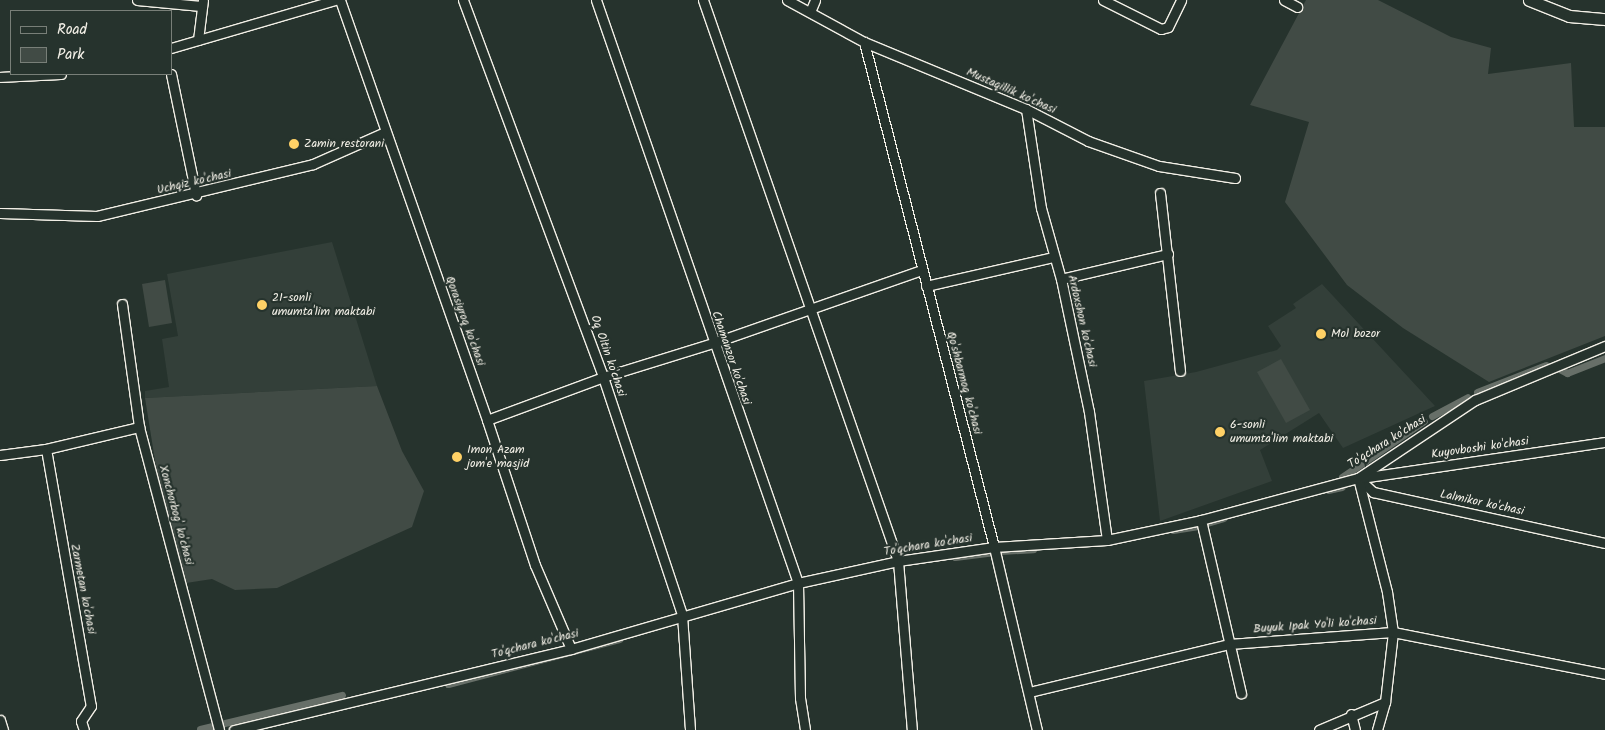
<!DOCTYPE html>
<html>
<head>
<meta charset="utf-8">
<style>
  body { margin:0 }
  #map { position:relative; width:1605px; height:730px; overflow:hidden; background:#26332d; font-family:Kalam,sans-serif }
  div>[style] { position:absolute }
  .built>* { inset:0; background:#333f39 }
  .green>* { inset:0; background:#414b45 }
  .canal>* { height:7px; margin:-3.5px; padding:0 3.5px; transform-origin:3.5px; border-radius:3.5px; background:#676f68 }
  .roads { filter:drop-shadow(1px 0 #f4f1e8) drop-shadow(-1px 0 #f4f1e8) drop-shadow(0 1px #f4f1e8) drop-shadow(0 -1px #f4f1e8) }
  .minor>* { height:9px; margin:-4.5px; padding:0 4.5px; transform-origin:4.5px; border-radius:4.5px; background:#26332d }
  .major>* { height:11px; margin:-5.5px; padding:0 5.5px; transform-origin:5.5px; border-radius:5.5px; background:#26332d }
  .dots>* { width:14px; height:14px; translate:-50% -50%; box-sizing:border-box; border:2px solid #26332d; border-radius:50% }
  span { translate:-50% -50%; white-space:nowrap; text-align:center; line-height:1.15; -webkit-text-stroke:4.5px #26332d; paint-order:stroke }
  .street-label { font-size:12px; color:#f4f1e8 }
  .poi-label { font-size:12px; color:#f4f1e8 }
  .left { translate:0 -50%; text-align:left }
  .legend { position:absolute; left:10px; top:10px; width:162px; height:65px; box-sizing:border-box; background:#26332d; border:1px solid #787f78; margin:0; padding:6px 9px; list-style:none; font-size:15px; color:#f4f1e8 }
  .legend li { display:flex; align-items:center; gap:10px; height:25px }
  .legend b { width:25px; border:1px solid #787f78 }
</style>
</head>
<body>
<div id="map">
  <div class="built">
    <i style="clip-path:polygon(332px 242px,377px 386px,145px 398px,145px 391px,169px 387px,162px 339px,178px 336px,167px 274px)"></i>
    <i style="clip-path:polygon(1322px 284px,1435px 406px,1343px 448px,1319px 413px,1260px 450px,1272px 481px,1160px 521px,1144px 381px,1196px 372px,1277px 350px,1281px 346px,1268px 326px,1296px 308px,1293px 304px)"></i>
  </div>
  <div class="green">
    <i style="clip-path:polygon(1306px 0,1378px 0,1451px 37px,1491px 48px,1488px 74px,1571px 63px,1574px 127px,1605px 127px,1605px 336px,1489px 382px,1403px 328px,1347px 285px,1285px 202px,1309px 122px,1250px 105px)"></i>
    <i style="clip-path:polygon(165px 280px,172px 323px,149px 327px,142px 284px)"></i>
    <i style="clip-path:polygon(1281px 359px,1310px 410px,1286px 423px,1257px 372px)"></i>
    <i style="clip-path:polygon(377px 386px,402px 451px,424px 491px,412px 527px,277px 588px,235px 590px,212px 579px,186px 583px,161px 498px,145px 398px)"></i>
  </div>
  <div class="canal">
    <i style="left:1561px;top:370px;width:7px;rotate:27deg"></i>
    <i style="left:1567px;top:373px;width:41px;rotate:-21.5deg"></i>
    <i style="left:1477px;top:392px;width:74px;rotate:-21.4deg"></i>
    <i style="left:1432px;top:416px;width:40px;rotate:-28deg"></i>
    <i style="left:1342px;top:477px;width:99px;rotate:-34.3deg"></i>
    <i style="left:1328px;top:490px;width:14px;rotate:-12deg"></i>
    <i style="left:1207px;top:523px;width:17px;rotate:-17deg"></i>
    <i style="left:1173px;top:530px;width:24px;rotate:-9deg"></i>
    <i style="left:1000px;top:551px;width:33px;rotate:-3deg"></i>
    <i style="left:955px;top:557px;width:34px;rotate:-7deg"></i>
    <i style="left:448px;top:684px;width:177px;rotate:-14.7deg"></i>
    <i style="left:200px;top:729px;width:146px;rotate:-13.5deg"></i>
  </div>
  <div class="roads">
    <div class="minor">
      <i style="left:137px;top:0;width:64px;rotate:5.4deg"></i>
      <i style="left:340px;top:0;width:445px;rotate:70.7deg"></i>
      <i style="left:487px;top:420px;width:153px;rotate:71.7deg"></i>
      <i style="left:535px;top:565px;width:91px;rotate:66.8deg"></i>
      <i style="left:463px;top:0;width:402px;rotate:69.6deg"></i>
      <i style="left:603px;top:377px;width:251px;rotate:71.6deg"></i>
      <i style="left:682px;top:615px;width:115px;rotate:86deg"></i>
      <i style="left:596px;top:0;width:617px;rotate:70.89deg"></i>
      <i style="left:798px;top:583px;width:115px;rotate:89deg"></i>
      <i style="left:800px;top:698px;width:32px;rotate:81deg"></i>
      <i style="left:703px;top:0;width:594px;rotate:70.83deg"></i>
      <i style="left:898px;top:561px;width:170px;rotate:85.3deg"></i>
      <i style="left:787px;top:0;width:88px;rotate:28.6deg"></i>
      <i style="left:864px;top:42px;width:175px;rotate:22.5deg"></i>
      <i style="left:1026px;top:109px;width:70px;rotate:27.3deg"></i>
      <i style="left:1088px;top:141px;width:75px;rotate:19.4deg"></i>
      <i style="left:1159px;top:166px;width:77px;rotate:9deg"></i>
      <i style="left:1103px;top:0;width:65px;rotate:26.6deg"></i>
      <i style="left:1161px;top:29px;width:7px;rotate:-16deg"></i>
      <i style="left:1168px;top:27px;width:30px;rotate:-64deg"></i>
      <i style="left:1284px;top:0;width:15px;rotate:28deg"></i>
      <i style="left:810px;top:12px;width:13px;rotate:-67deg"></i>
      <i style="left:198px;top:40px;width:40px;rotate:-82.9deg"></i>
      <i style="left:864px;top:42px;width:521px;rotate:75.56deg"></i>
      <i style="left:994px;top:547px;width:188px;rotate:76.8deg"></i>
      <i style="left:171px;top:48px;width:171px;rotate:-16.3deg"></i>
      <i style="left:171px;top:74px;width:124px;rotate:78.3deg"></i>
      <i style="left:0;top:77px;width:61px;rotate:-2.8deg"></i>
      <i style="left:1026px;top:109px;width:100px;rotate:81.4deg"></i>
      <i style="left:1041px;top:208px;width:74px;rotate:74.3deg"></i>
      <i style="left:1061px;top:279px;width:136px;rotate:78.1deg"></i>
      <i style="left:1089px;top:412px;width:129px;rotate:82deg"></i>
      <i style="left:1160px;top:193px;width:179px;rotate:83.6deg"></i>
      <i style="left:0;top:213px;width:97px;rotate:1.8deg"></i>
      <i style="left:97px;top:216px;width:222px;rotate:-13.5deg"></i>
      <i style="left:313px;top:164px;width:79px;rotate:-24deg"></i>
      <i style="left:1061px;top:279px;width:110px;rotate:-13.2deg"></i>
      <i style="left:926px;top:286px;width:131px;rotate:-12.8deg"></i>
      <i style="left:122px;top:304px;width:124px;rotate:82.1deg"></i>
      <i style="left:139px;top:427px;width:313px;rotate:75.2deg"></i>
      <i style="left:487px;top:420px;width:124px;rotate:-20.3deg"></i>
      <i style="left:603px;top:377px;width:115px;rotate:-17.2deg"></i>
      <i style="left:713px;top:343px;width:221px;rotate:-19.3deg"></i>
      <i style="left:46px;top:449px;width:261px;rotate:80.1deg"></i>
      <i style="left:91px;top:706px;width:18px;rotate:124deg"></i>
      <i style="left:81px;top:721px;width:9px;rotate:72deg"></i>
      <i style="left:0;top:455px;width:46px;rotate:-7.4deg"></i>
      <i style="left:46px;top:449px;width:96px;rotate:-13.3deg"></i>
      <i style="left:1358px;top:478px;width:21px;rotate:43deg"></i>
      <i style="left:1373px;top:492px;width:238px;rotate:12.4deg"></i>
      <i style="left:1358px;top:478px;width:118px;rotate:75.7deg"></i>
      <i style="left:1387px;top:592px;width:40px;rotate:81.5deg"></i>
      <i style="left:1393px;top:632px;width:70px;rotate:96.5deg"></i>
      <i style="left:1385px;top:702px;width:29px;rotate:106deg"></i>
      <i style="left:1361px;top:478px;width:247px;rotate:-8.4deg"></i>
      <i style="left:1201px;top:520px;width:178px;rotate:77deg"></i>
      <i style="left:1029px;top:692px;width:206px;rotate:-13.5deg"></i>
      <i style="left:1229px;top:644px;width:164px;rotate:-4.2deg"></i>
      <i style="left:1393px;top:632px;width:216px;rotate:11.2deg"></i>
      <i style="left:1351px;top:714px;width:16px;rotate:76deg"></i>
      <i style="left:0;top:720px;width:10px;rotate:73deg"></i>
      <i style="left:234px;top:730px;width:347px;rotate:-13.5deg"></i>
      <i style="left:571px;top:649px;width:236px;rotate:-16.2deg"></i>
      <i style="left:798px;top:583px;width:102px;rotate:-12.4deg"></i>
      <i style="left:898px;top:561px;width:97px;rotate:-8.3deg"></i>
      <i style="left:994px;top:547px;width:113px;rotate:-3.5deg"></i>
      <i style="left:1107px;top:540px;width:96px;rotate:-12deg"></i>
      <i style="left:1201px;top:520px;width:163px;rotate:-15deg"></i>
      <i style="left:1358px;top:478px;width:141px;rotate:-33.7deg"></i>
      <i style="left:1475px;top:400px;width:141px;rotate:-22.6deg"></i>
      <i style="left:1319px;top:730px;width:72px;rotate:-23deg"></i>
    </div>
    <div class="major">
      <i style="left:1529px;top:0;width:43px;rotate:21.8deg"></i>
      <i style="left:1569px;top:16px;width:36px;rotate:5deg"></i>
    </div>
  </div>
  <div class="dots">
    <i style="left:294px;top:144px;background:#ffd166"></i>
    <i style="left:262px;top:305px;background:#ffd166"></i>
    <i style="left:1321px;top:334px;background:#ffd166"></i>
    <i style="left:1220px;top:432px;background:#ffd166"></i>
    <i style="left:457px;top:457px;background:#ffd166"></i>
  </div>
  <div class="street-label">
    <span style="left:1011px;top:91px;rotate:24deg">Mustaqillik ko'chasi</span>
    <span style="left:194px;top:182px;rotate:-13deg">Uchqiz ko'chasi</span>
    <span style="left:465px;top:321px;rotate:70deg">Qorasiyroq ko'chasi</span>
    <span style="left:1082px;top:321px;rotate:77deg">Ardoxshon ko'chasi</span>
    <span style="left:608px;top:356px;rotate:71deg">Oq Oltin ko'chasi</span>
    <span style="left:731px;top:358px;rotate:71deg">Chamanzor ko'chasi</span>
    <span style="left:964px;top:383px;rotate:75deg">Qo'shbarmoq ko'chasi</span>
    <span style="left:1387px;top:442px;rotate:-32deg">To'qchara ko'chasi</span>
    <span style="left:1480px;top:448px;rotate:-8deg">Kuyovboshi ko'chasi</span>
    <span style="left:1482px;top:503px;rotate:12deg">Lalmikor ko'chasi</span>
    <span style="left:176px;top:515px;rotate:75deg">Xonchorbog' ko'chasi</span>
    <span style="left:928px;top:545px;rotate:-9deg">To'qchara ko'chasi</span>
    <span style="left:83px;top:589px;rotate:79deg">Zarmetan ko'chasi</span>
    <span style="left:1315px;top:625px;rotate:-4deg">Buyuk Ipak Yo'li ko'chasi</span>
    <span style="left:535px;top:644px;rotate:-14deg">To'qchara ko'chasi</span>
  </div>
  <div class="poi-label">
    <span class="left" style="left:304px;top:144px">Zamin restorani</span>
    <span class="left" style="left:272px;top:305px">21-sonli<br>umumta'lim maktabi</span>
    <span class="left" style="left:1331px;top:334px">Mol bozor</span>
    <span class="left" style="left:1230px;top:432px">6-sonli<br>umumta'lim maktabi</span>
    <span class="left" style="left:467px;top:457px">Imon Azam<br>jom'e masjid</span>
  </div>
  <ul class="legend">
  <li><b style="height:6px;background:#26332d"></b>Road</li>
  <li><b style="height:14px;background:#414b45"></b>Park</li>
  </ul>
</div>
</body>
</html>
